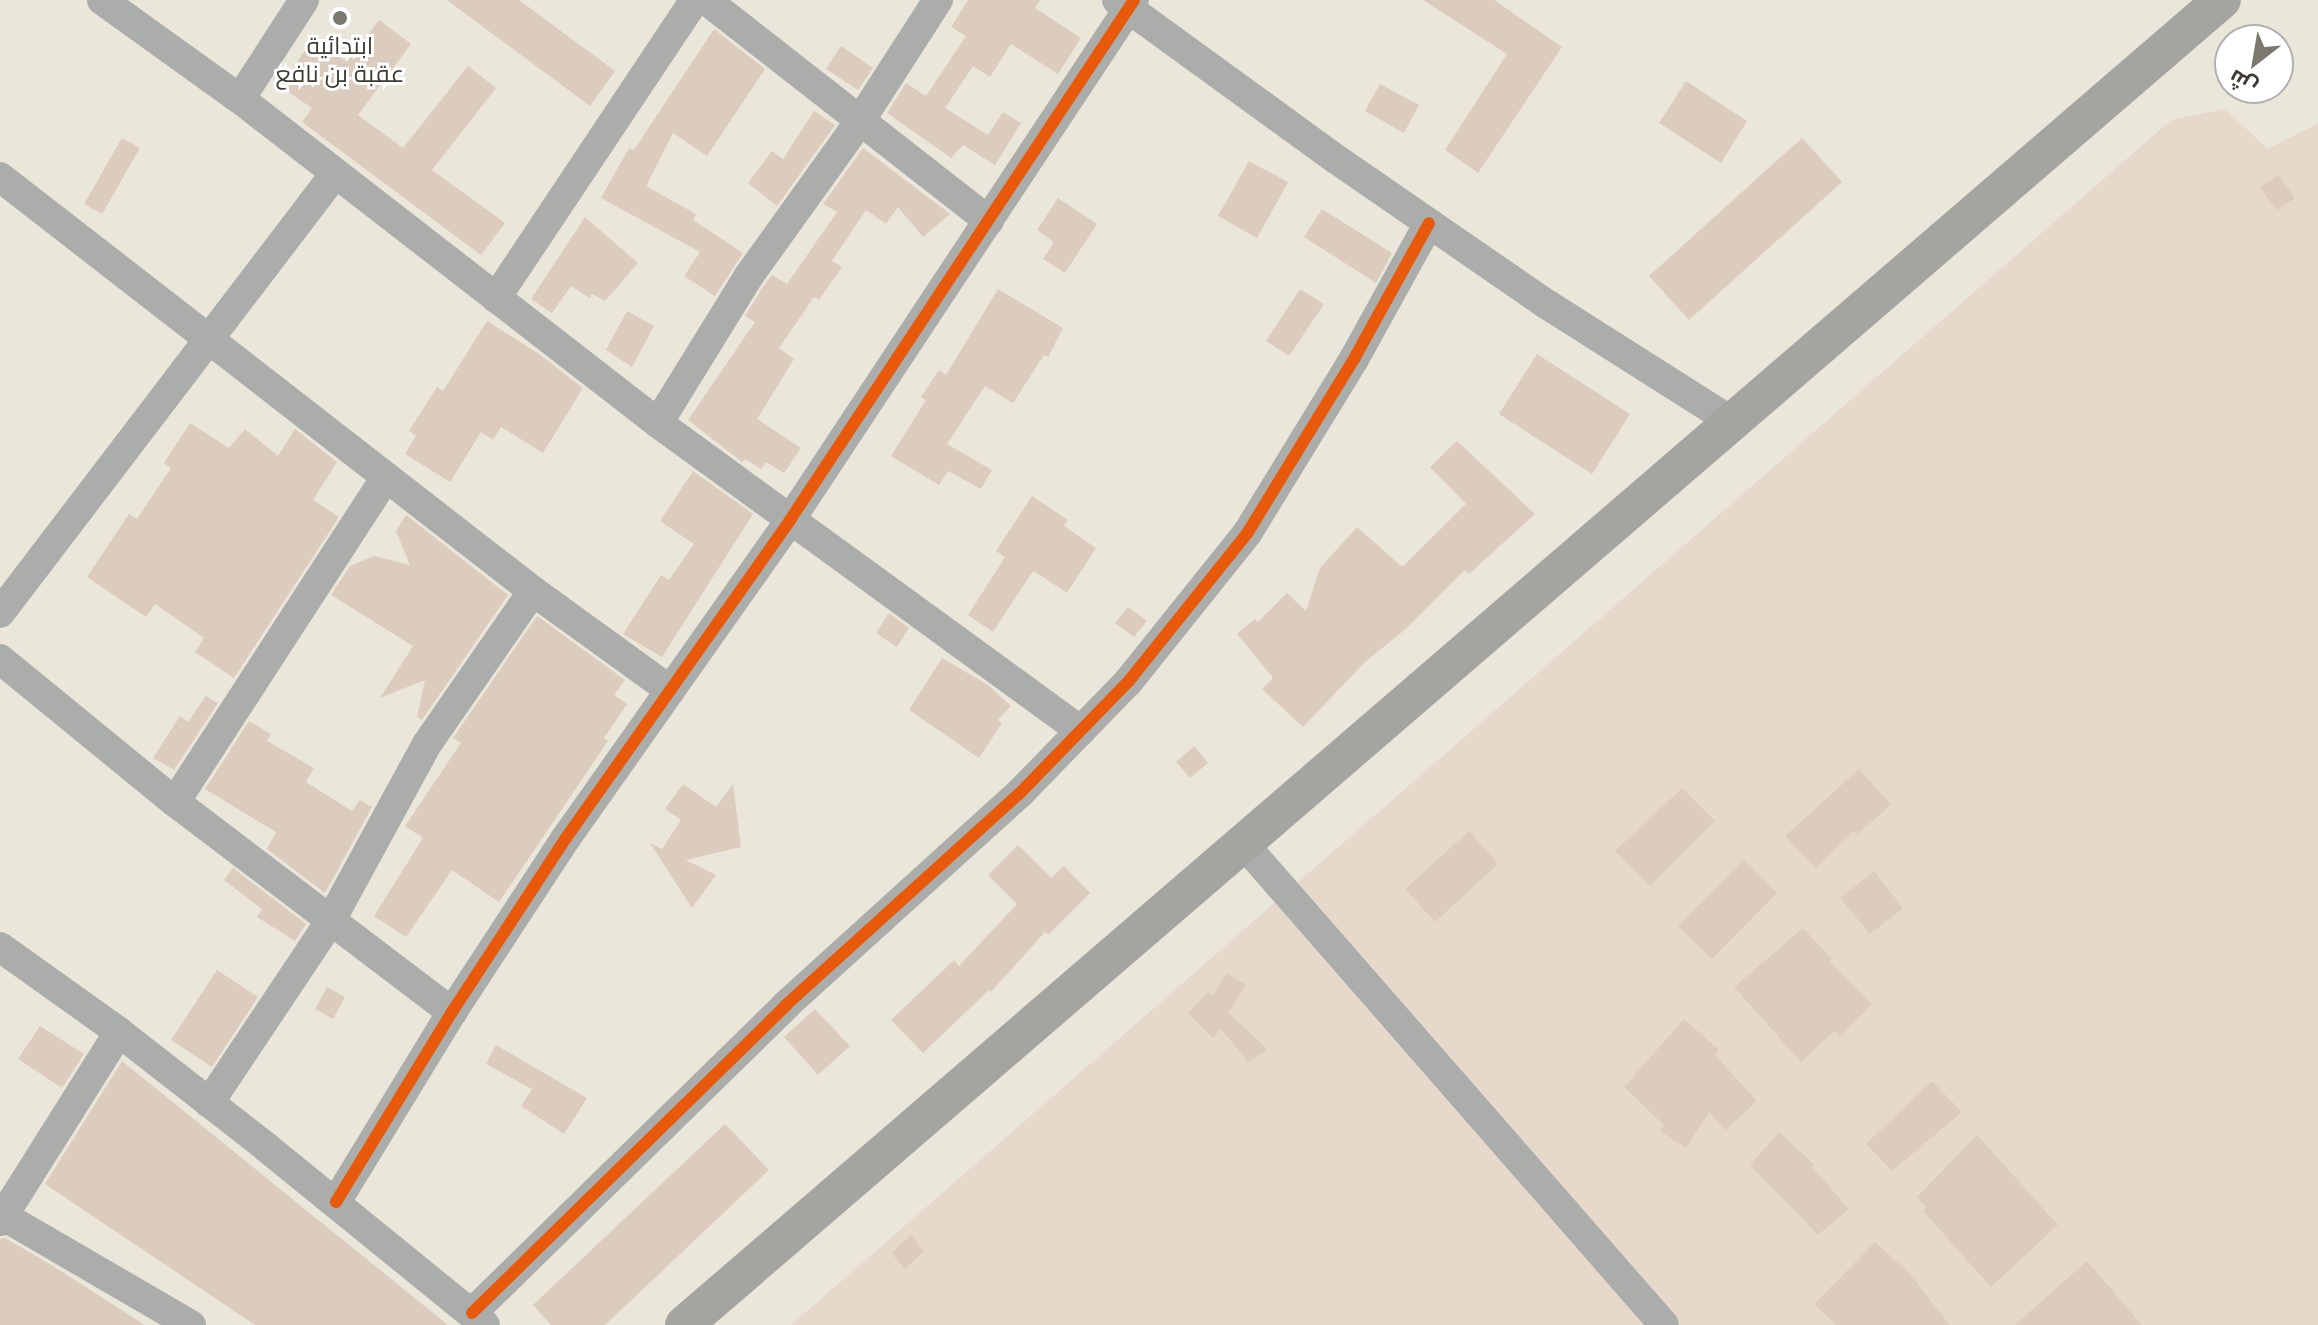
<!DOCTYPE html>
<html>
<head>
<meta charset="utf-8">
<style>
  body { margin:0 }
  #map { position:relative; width:2318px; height:1325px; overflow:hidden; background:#ebe6da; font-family:"Golos Text",Cairo,sans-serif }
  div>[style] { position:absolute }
  .industrial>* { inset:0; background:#e6d9cc }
  .building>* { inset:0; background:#dcccbe }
  .minor>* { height:30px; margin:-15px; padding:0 15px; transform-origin:15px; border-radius:15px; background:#abadaa }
  .major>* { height:38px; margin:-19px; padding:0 19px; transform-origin:19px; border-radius:19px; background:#a4a5a1 }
  .cycleway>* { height:12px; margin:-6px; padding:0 6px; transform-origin:6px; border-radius:6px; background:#e8590c }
  .dots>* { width:22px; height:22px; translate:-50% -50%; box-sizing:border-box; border:4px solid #fff; border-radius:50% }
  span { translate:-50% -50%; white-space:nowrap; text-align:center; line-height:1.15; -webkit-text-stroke:6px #fff; paint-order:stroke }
  .poi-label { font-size:24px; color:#3f3c34 }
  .north { position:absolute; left:2214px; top:24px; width:80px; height:80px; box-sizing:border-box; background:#fff; border:2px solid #b2b1ae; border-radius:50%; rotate:211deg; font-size:22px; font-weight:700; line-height:32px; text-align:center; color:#3f3c34 }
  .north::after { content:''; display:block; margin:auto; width:28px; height:36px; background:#7b786e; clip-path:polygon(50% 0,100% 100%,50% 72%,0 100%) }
</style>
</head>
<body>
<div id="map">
  <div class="industrial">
    <i style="clip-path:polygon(2225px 109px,2268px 149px,2318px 123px,2318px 1325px,791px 1325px,2171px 120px)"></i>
  </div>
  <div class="building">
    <i style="clip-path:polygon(447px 0,519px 0,615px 71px,590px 106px)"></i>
    <i style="clip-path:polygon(968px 0,1040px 0,1035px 8px,1081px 38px,1058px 74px,1011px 44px,990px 77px,973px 66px,945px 108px,988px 135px,1003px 112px,1021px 123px,995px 165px,963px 145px,951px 158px,887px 113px,906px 83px,926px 96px,966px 36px,951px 27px)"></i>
    <i style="clip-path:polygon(1423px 0,1494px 0,1562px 47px,1478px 173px,1445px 150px,1507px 54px)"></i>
    <i style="clip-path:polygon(379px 20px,411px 44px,358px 115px,403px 148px,468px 66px,496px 88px,432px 170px,505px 223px,481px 255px,302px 122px,312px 108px,281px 87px,312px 39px,347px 62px)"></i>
    <i style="clip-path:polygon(714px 29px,765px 69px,707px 156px,673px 133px,646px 186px,696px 214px,693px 220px,743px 253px,715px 296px,684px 276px,700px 252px,601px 198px,629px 148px,634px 150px)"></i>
    <i style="clip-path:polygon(841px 46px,873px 68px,858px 90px,826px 69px)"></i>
    <i style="clip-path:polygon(1686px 81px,1747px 121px,1721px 163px,1659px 123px)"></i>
    <i style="clip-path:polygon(1380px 84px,1419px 105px,1404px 133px,1365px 111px)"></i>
    <i style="clip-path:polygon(814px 111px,835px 125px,777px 206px,748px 183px,772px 151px,783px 159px)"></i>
    <i style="clip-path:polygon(122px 138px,140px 148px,102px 214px,84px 204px)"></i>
    <i style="clip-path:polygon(1802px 138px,1842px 182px,1689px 320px,1649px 276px)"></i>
    <i style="clip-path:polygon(863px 148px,950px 214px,923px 237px,898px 207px,886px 224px,866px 210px,832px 261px,842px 267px,819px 300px,814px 297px,779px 348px,794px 359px,757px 419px,801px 448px,784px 473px,766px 462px,761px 469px,745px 459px,742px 462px,688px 420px,755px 322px,745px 316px,763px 287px,772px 275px,787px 284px,837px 212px,823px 204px)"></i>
    <i style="clip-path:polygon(1249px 161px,1288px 182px,1257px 238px,1218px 216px)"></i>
    <i style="clip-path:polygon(2278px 175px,2295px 198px,2277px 210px,2260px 187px)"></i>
    <i style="clip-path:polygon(1058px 198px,1097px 224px,1065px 273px,1043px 259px,1054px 242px,1037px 230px)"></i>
    <i style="clip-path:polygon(1322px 209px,1392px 253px,1376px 283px,1304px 237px)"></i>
    <i style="clip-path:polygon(585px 217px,638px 263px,605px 301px,592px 294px,590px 298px,571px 286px,552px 313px,531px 299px)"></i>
    <i style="clip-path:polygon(998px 289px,1063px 328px,1048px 357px,1044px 355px,1013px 403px,985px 386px,947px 444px,992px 470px,981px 489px,948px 471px,939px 485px,891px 456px,926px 400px,921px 397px,939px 370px,946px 375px)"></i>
    <i style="clip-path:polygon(1300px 289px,1324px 304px,1289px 356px,1266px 341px)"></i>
    <i style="clip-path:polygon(627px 311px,654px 326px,632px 367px,606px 350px)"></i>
    <i style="clip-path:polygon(487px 321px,539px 354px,583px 388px,543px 453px,501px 427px,493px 440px,481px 432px,450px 482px,405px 454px,416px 436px,409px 431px,437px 387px,443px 391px)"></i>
    <i style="clip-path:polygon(1537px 354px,1630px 414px,1592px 474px,1499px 414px)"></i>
    <i style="clip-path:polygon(190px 423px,229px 448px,245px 429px,278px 456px,295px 429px,337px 462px,313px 500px,339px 517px,234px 678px,195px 652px,204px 638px,155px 604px,146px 617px,87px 577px,129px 514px,137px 519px,171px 468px,164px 463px)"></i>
    <i style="clip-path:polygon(1457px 441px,1535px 514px,1469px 574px,1465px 570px,1407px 628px,1365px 662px,1303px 727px,1262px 689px,1273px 678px,1237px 634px,1255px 619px,1258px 622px,1287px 593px,1306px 611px,1320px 568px,1357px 527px,1401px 566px,1404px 565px,1466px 504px,1430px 467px)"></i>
    <i style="clip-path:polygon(693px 471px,753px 514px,662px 657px,623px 634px,661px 575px,669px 580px,694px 544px,660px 521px)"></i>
    <i style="clip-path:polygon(1032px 496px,1068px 520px,1064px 526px,1096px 548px,1067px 593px,1034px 571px,1031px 574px,993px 632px,968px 615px,1005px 557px,996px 551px)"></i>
    <i style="clip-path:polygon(406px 515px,508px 595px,422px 720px,417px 717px,425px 680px,380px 698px,413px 646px,331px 595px,350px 566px,374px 556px,410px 565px,396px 531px)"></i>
    <i style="clip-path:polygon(1128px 607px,1147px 621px,1134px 637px,1115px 623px)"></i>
    <i style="clip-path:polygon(889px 613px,909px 628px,897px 647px,876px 633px)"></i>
    <i style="clip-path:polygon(537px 616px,625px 680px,614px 695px,627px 704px,604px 738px,608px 741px,499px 902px,452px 870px,406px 937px,374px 916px,423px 838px,405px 826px,461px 743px,453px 738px)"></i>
    <i style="clip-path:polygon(942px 658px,988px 685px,1011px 706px,998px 720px,1002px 723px,979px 758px,909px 710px)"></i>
    <i style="clip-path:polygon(206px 696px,218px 703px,174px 770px,153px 758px,180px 716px,188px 722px)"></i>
    <i style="clip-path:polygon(249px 721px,271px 734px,267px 741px,314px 768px,306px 782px,352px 811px,360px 800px,372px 807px,325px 893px,267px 849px,276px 832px,205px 789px)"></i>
    <i style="clip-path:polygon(1194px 746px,1208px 763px,1190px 778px,1176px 762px)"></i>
    <i style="clip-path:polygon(1859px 769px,1891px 805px,1857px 834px,1854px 831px,1816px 868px,1785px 836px)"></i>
    <i style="clip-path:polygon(683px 784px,716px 807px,733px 784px,741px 847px,686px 860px,716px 875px,692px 908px,650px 843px,662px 849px,681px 820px,665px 809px)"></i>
    <i style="clip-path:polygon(1682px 788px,1715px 821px,1650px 886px,1615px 851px)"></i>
    <i style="clip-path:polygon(1469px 831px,1498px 864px,1435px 922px,1405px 889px)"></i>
    <i style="clip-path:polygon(1018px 845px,1051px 878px,1064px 866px,1090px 893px,1048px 935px,1045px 932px,991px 992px,989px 990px,923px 1053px,891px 1020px,954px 960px,959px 966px,1017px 904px,988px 875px)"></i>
    <i style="clip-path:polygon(1743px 860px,1777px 893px,1712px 959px,1678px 926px)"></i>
    <i style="clip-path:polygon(233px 868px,306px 924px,295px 941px,257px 917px,262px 909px,224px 880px)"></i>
    <i style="clip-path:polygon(1874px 871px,1903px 908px,1870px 934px,1840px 898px)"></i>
    <i style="clip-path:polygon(1803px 928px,1832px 959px,1829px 962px,1872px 1004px,1840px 1037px,1834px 1031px,1801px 1062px,1734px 987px)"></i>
    <i style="clip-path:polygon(217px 970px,258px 997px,212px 1067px,171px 1040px)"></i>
    <i style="clip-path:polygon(1227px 973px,1246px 985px,1228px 1012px,1267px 1049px,1249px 1063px,1221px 1029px,1213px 1038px,1188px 1013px,1208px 992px,1212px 996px)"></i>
    <i style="clip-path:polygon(327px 987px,345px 997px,333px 1019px,315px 1009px)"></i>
    <i style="clip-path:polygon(815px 1009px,850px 1046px,818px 1075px,784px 1037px)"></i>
    <i style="clip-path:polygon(1684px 1019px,1719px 1050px,1715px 1055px,1757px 1101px,1726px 1130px,1709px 1112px,1686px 1148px,1660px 1131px,1664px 1125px,1624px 1087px)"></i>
    <i style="clip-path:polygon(40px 1026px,84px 1054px,62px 1088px,18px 1059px)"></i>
    <i style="clip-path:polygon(496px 1045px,587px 1098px,564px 1134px,521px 1106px,532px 1089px,486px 1064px)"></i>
    <i style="clip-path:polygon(122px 1061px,448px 1325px,255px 1325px,45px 1184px)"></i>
    <i style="clip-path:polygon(1932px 1081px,1962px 1112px,1892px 1171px,1866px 1144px)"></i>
    <i style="clip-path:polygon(725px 1124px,769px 1170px,605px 1325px,551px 1325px,533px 1305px)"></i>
    <i style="clip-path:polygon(1779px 1132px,1814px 1164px,1812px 1167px,1849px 1209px,1818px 1235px,1750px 1165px)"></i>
    <i style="clip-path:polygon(1977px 1135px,2058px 1225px,1991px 1287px,1923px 1211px,1926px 1207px,1917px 1197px)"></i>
    <i style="clip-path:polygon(911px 1235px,924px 1251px,905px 1269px,891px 1253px)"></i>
    <i style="clip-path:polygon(5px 1238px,48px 1263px,145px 1325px,0 1325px,0 1239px)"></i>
    <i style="clip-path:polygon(1875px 1242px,1909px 1273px,1950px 1325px,1836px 1325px,1814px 1304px)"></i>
    <i style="clip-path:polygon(2087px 1261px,2142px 1325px,2015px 1325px,2052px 1292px)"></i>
  </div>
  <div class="minor">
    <i style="left:102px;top:0;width:170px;rotate:35.7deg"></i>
    <i style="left:240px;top:99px;width:529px;rotate:37.78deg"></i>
    <i style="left:658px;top:423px;width:523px;rotate:36.06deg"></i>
    <i style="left:706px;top:0;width:359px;rotate:38deg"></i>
    <i style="left:1117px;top:0;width:271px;rotate:36deg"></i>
    <i style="left:1336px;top:159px;width:257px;rotate:34.6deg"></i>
    <i style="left:1548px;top:305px;width:217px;rotate:32.4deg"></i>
    <i style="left:240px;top:99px;width:118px;rotate:-57.1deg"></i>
    <i style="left:0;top:177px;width:675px;rotate:37.84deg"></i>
    <i style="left:533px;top:591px;width:169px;rotate:35.9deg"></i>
    <i style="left:496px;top:298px;width:358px;rotate:-56.3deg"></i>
    <i style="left:658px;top:423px;width:172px;rotate:-58.3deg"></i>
    <i style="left:748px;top:277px;width:192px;rotate:-54.3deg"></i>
    <i style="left:860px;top:121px;width:144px;rotate:-57.2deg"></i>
    <i style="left:0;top:613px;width:551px;rotate:-52.67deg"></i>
    <i style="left:0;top:659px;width:226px;rotate:39.3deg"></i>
    <i style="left:175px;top:802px;width:348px;rotate:37.2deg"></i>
    <i style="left:175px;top:802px;width:387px;rotate:-57deg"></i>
    <i style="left:1242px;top:842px;width:641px;rotate:48.86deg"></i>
    <i style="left:0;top:947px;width:146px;rotate:35.5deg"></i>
    <i style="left:119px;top:1032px;width:187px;rotate:38deg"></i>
    <i style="left:266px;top:1147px;width:282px;rotate:39.1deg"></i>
    <i style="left:209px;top:1103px;width:220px;rotate:-56.3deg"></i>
    <i style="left:331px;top:920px;width:200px;rotate:-61.4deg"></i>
    <i style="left:427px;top:744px;width:186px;rotate:-55.3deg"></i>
    <i style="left:336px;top:1202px;width:223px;rotate:-58.6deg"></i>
    <i style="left:452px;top:1012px;width:208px;rotate:-56.8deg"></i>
    <i style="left:566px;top:838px;width:389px;rotate:-54.8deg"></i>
    <i style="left:790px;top:520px;width:623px;rotate:-56.51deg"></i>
    <i style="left:0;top:1214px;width:221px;rotate:30.2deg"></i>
    <i style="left:0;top:1221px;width:223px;rotate:-57.8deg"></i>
    <i style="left:472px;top:1313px;width:440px;rotate:-44.4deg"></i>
    <i style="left:786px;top:1005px;width:314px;rotate:-42.2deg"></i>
    <i style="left:1019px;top:794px;width:156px;rotate:-45.8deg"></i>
    <i style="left:1128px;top:682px;width:192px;rotate:-51.3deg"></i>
    <i style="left:1248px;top:532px;width:203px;rotate:-58.5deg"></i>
    <i style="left:1354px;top:359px;width:155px;rotate:-61.1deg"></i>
  </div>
  <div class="major">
    <i style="left:684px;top:1325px;width:2030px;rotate:-40.75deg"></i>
  </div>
  <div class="cycleway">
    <i style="left:336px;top:1202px;width:223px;rotate:-58.6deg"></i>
    <i style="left:452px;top:1012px;width:208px;rotate:-56.8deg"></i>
    <i style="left:566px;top:838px;width:389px;rotate:-54.8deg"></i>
    <i style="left:790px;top:520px;width:623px;rotate:-56.51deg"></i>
    <i style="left:472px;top:1313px;width:440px;rotate:-44.4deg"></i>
    <i style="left:786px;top:1005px;width:314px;rotate:-42.2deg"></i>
    <i style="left:1019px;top:794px;width:156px;rotate:-45.8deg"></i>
    <i style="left:1128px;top:682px;width:192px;rotate:-51.3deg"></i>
    <i style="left:1248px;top:532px;width:203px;rotate:-58.5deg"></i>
    <i style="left:1354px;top:359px;width:155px;rotate:-61.1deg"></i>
  </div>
  <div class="dots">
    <i style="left:340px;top:18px;background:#7b786e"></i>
  </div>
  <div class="poi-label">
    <span style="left:340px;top:59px">ابتدائية<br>عقبة بن نافع</span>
  </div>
  <div class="north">ش</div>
</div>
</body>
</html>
